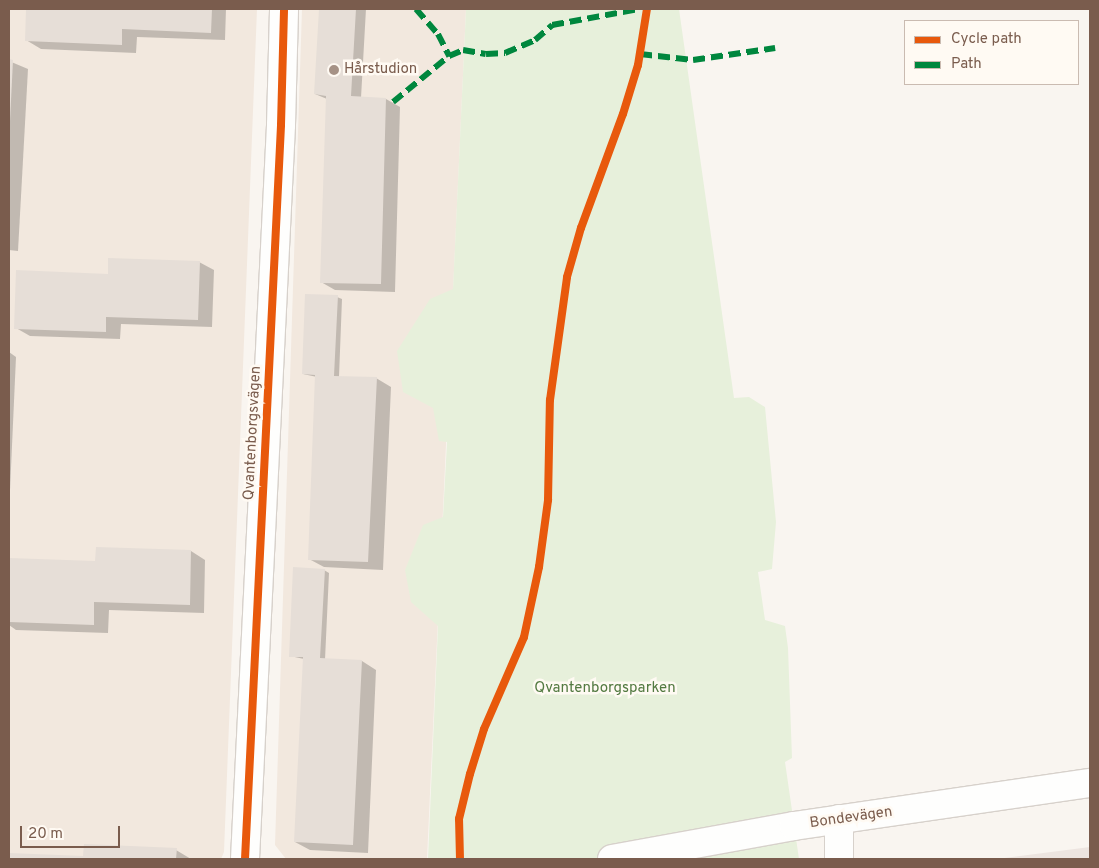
<!DOCTYPE html>
<html>
<head>
<meta charset="utf-8">
<style>
  body { margin:0 }
  #map { position:relative; width:1099px; height:868px; overflow:hidden; background:#f9f5f0; font-family:Overpass,sans-serif }
  div>[style] { position:absolute }
  .residential>* { inset:0; background:#f2e8de }
  .industrial>* { inset:0; background:#ede5e0 }
  .green>* { inset:0; background:#e7f0db }
  .shadow>* { inset:0; background:#0003 }
  .building>* { inset:0; background:#e6ded7 }
  .roads { filter:drop-shadow(1px 0 #d7d1cb) drop-shadow(-1px 0 #d7d1cb) drop-shadow(0 1px #d7d1cb) drop-shadow(0 -1px #d7d1cb) }
  .minor>* { height:28px; margin:-14px; padding:0 14px; transform-origin:14px; border-radius:14px; background:#fefefd }
  .quiet>* { height:6px; margin-top:-3px; transform-origin:0; background:repeating-linear-gradient(90deg,#00873e 0 12px,transparent 0 18px) }
  .cycleway>* { height:8px; margin:-4px; padding:0 4px; transform-origin:4px; border-radius:4px; background:#e8590c }
  .dots>* { width:14px; height:14px; translate:-50% -50%; box-sizing:border-box; border:2px solid #fffaf3; border-radius:50% }
  span { translate:-50% -50%; white-space:nowrap; text-align:center; line-height:1.15; -webkit-text-stroke:5px #fffaf3; paint-order:stroke }
  .poi-label { font-size:15px; color:#7a5c4d }
  .left { translate:0 -50%; text-align:left }
  .street-label { font-size:15px; color:#7a5c4d }
  .park-label { font-size:15px; color:#537a41 }
  .frame { position:absolute; inset:0; border:10px solid #7a5c4d; pointer-events:none }
  .legend { position:absolute; left:904px; top:20px; width:175px; height:65px; box-sizing:border-box; background:#fffaf3; border:1px solid #cabbb1; margin:0; padding:6px 9px; list-style:none; font-size:15px; color:#7a5c4d }
  .legend li { display:flex; align-items:center; gap:10px; height:25px }
  .legend b { width:25px; border:1px solid #cabbb1 }
  .scale { position:absolute; left:20px; top:826px; width:100px; height:22px; box-sizing:border-box; border:2px solid #7a5c4d; border-top:0; padding-left:6px; font-size:15px; line-height:18px; white-space:nowrap; color:#7a5c4d; -webkit-text-stroke:4px #fffaf3; paint-order:stroke }
</style>
</head>
<body>
<div id="map">
  <div class="residential">
    <i style="clip-path:polygon(9px 9px,257px 9px,224px 852px,221px 859px,9px 859px)"></i>
    <i style="clip-path:polygon(302px 9px,466px 9px,427px 859px,286px 859px,275px 845px)"></i>
  </div>
  <div class="industrial">
    <i style="clip-path:polygon(1090px 847px,1090px 859px,997px 859px)"></i>
  </div>
  <div class="green">
    <i style="clip-path:polygon(466px 9px,679px 9px,734px 398px,749px 397px,765px 407px,776px 522px,772px 569px,758px 572px,765px 620px,785px 626px,788px 648px,792px 758px,785px 762px,799px 859px,428px 859px,438px 626px,411px 602px,405px 570px,423px 525px,443px 517px,447px 442px,439px 441px,433px 408px,403px 392px,397px 351px,430px 299px,453px 289px)"></i>
  </div>
  <div class="shadow">
    <i style="clip-path:polygon(27px 9px,226px 9px,225px 40px,137px 37px,136px 53px,41px 49px,26px 40px)"></i>
    <i style="clip-path:polygon(320px 9px,366px 9px,361px 98px,386px 99px,400px 107px,395px 292px,335px 290px,321px 282px,327px 99px,315px 94px)"></i>
    <i style="clip-path:polygon(9px 61px,28px 69px,18px 251px,9px 250px)"></i>
    <i style="clip-path:polygon(199px 262px,214px 270px,212px 327px,121px 324px,120px 339px,30px 336px,16px 328px,109px 275px)"></i>
    <i style="clip-path:polygon(337px 297px,342px 299px,339px 377px,376px 378px,391px 387px,383px 570px,324px 567px,309px 559px,317px 377px,303px 374px)"></i>
    <i style="clip-path:polygon(9px 352px,16px 357px,9px 513px)"></i>
    <i style="clip-path:polygon(97px 549px,191px 551px,205px 560px,204px 613px,109px 610px,108px 633px,16px 630px,9px 625px,9px 559px,96px 563px)"></i>
    <i style="clip-path:polygon(324px 570px,329px 573px,325px 660px,362px 661px,376px 670px,368px 853px,310px 850px,295px 842px,304px 659px,290px 656px)"></i>
    <i style="clip-path:polygon(176px 850px,191px 859px,9px 859px,9px 854px,85px 858px)"></i>
  </div>
  <div class="building">
    <i style="clip-path:polygon(26px 9px,212px 9px,211px 33px,122px 29px,122px 45px,25px 41px)"></i>
    <i style="clip-path:polygon(319px 9px,356px 9px,351px 96px,386px 98px,381px 284px,320px 283px,326px 96px,314px 94px)"></i>
    <i style="clip-path:polygon(9px 59px,13px 60px,10px 121px,9px 121px)"></i>
    <i style="clip-path:polygon(108px 258px,200px 261px,198px 320px,106px 317px,106px 332px,14px 329px,16px 270px,108px 274px)"></i>
    <i style="clip-path:polygon(305px 294px,338px 295px,334px 376px,377px 377px,368px 562px,308px 560px,315px 375px,302px 374px)"></i>
    <i style="clip-path:polygon(96px 547px,191px 550px,190px 605px,94px 602px,94px 625px,9px 622px,9px 558px,95px 561px)"></i>
    <i style="clip-path:polygon(293px 567px,325px 569px,320px 658px,362px 660px,353px 845px,294px 842px,303px 657px,289px 657px)"></i>
    <i style="clip-path:polygon(84px 844px,177px 848px,176px 859px,9px 859px,9px 853px,83px 856px)"></i>
  </div>
  <div class="roads">
    <div class="minor">
      <i style="left:839px;top:819px;width:40px;rotate:90deg"></i>
      <i style="left:245px;top:859px;width:735px;rotate:-87.19deg"></i>
      <i style="left:281px;top:125px;width:116px;rotate:-88.5deg"></i>
      <i style="left:612px;top:859px;width:185px;rotate:-10.3deg"></i>
      <i style="left:794px;top:826px;width:299px;rotate:-8.3deg"></i>
    </div>
  </div>
  <div class="quiet">
    <i style="left:416px;top:9px;width:33px;rotate:49deg"></i>
    <i style="left:438px;top:34px;width:25px;rotate:63deg"></i>
    <i style="left:640px;top:54px;width:53px;rotate:6.5deg"></i>
    <i style="left:693px;top:60px;width:83px;rotate:-8.3deg"></i>
    <i style="left:393px;top:102px;width:72px;rotate:-39.4deg"></i>
    <i style="left:449px;top:56px;width:15px;rotate:-23deg"></i>
    <i style="left:463px;top:50px;width:23px;rotate:10deg"></i>
    <i style="left:486px;top:54px;width:19px;rotate:-3deg"></i>
    <i style="left:505px;top:53px;width:33px;rotate:-23deg"></i>
    <i style="left:535px;top:40px;width:23px;rotate:-41deg"></i>
    <i style="left:552px;top:25px;width:88px;rotate:-10.4deg"></i>
  </div>
  <div class="cycleway">
    <i style="left:245px;top:859px;width:735px;rotate:-87.19deg"></i>
    <i style="left:281px;top:125px;width:116px;rotate:-88.5deg"></i>
    <i style="left:460px;top:859px;width:40px;rotate:-91.4deg"></i>
    <i style="left:459px;top:819px;width:46px;rotate:-76.3deg"></i>
    <i style="left:470px;top:774px;width:47px;rotate:-72.7deg"></i>
    <i style="left:484px;top:729px;width:100px;rotate:-66.5deg"></i>
    <i style="left:524px;top:637px;width:72px;rotate:-77.9deg"></i>
    <i style="left:539px;top:567px;width:68px;rotate:-82.3deg"></i>
    <i style="left:548px;top:500px;width:100px;rotate:-88.9deg"></i>
    <i style="left:550px;top:400px;width:124px;rotate:-82.1deg"></i>
    <i style="left:567px;top:277px;width:51px;rotate:-74.1deg"></i>
    <i style="left:581px;top:228px;width:121px;rotate:-69.8deg"></i>
    <i style="left:623px;top:114px;width:51px;rotate:-73deg"></i>
    <i style="left:638px;top:65px;width:57px;rotate:-80.9deg"></i>
  </div>
  <div class="dots">
    <i style="left:334px;top:70px;background:#a69286"></i>
  </div>
  <div class="poi-label">
    <span class="left" style="left:344px;top:70px">Hårstudion</span>
  </div>
  <div class="street-label">
    <span style="left:253px;top:433px;rotate:-87deg">Qvantenborgsvägen</span>
    <span style="left:851px;top:818px;rotate:-8deg">Bondevägen</span>
  </div>
  <div class="park-label">
    <span style="left:605px;top:689px">Qvantenborgsparken</span>
  </div>
  <div class="frame"></div>
  <ul class="legend">
  <li><b style="height:6px;background:#e8590c"></b>Cycle path</li>
  <li><b style="height:6px;background:#00873e"></b>Path</li>
  </ul>
  <div class="scale">20 m</div>
</div>
</body>
</html>
